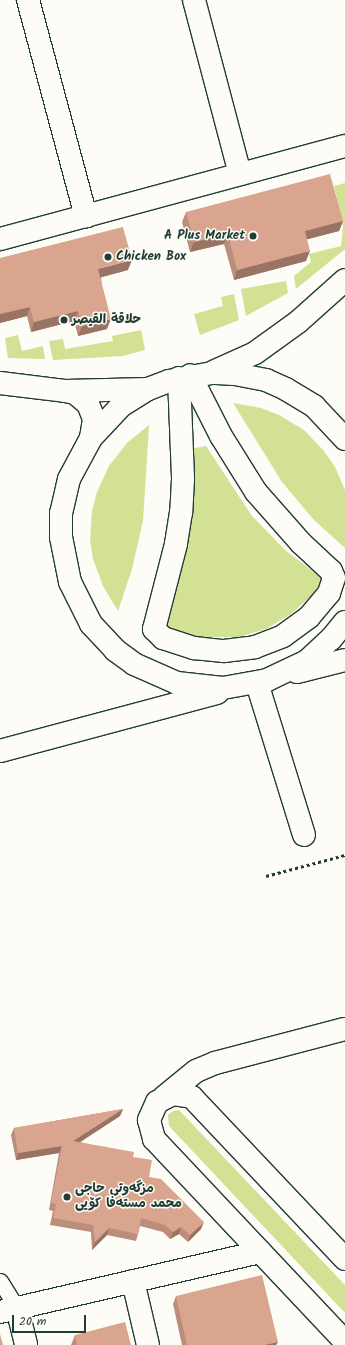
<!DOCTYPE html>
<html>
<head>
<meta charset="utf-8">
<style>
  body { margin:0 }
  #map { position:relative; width:345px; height:1345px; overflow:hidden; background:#fdfcf7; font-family:Kalam,"Playpen Sans Arabic",sans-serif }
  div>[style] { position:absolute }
  .green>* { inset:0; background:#d2e194 }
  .path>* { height:2.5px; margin-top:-1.25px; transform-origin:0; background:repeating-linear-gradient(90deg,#1f3d34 0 3px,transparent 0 6px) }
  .roads { filter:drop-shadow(1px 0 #1f3d34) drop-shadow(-1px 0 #1f3d34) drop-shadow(0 1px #1f3d34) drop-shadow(0 -1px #1f3d34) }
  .service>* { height:15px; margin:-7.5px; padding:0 7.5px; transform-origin:7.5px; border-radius:7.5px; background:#fdfcf7 }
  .pedestrian>* { height:22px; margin:-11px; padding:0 11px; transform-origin:11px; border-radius:11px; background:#fdfcf7 }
  .minor>* { height:22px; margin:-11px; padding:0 11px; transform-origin:11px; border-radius:11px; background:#fdfcf7 }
  .wall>* { inset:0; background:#bb8e7b }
  .shaded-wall>* { inset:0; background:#997464 }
  .building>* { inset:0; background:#daa58f }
  .dots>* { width:11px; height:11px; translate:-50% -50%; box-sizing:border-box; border:2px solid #fdfcf7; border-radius:50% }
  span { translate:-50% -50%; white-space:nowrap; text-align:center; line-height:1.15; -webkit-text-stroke:3px #fdfcf7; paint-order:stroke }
  .poi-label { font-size:13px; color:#1f3d34; font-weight:700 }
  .right { translate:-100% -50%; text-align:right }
  .left { translate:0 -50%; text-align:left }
  .scale { position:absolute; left:12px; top:1315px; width:74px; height:18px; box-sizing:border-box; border:2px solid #1f3d34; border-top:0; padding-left:5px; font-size:12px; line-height:14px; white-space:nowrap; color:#1f3d34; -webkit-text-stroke:3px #fdfcf7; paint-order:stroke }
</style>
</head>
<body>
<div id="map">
  <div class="green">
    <i style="clip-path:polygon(345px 183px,345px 249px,296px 289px,294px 276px,311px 262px,309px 254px,341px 246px,343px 227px,334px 186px)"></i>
    <i style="clip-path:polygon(286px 281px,288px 293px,246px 316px,241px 289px)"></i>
    <i style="clip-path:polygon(234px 294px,239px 320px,200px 335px,194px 314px,223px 306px,221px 297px)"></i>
    <i style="clip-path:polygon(141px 330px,145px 350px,123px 356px,53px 360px,49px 341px,63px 339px,65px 349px,113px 341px,112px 336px)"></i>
    <i style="clip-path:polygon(18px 335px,22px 351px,43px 346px,45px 359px,8px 358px,5px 338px)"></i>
    <i style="clip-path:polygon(233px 403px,261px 408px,279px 415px,304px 430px,324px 451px,335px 467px,345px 490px,345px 548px,314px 520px,282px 482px)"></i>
    <i style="clip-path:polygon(149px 425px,143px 521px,132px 569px,118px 611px,103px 586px,93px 559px,90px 540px,92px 511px,97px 492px,109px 466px,127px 443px)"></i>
    <i style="clip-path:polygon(206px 446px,252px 516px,285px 550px,323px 579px,312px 595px,291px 614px,266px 629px,238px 637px,200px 637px,163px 627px,190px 449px)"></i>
    <i style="clip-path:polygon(179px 1110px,345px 1285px,345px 1313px,169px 1126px,168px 1115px,173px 1111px)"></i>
  </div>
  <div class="path">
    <i style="left:266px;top:876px;width:82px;rotate:-14.9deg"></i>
  </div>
  <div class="roads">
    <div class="service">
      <i style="left:0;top:1281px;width:32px;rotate:58deg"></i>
    </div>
    <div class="pedestrian">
      <i style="left:179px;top:378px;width:101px;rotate:87.7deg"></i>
      <i style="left:183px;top:479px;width:33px;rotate:93deg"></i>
      <i style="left:181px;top:512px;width:32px;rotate:99deg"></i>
      <i style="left:176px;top:544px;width:88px;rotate:104.5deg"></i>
      <i style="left:154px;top:629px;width:13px;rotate:45deg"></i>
      <i style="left:163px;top:638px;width:33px;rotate:18deg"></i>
      <i style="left:194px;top:648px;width:30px;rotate:6deg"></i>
      <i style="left:224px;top:651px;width:31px;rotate:-7deg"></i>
      <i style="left:255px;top:647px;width:30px;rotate:-21deg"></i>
      <i style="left:283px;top:636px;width:32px;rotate:-36deg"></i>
      <i style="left:309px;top:617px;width:31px;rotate:-50deg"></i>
      <i style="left:329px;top:593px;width:16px;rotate:-72deg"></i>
      <i style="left:334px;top:578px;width:8px;rotate:-113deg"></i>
      <i style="left:331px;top:571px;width:41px;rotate:-137deg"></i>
      <i style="left:301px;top:543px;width:68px;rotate:-131.4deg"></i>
      <i style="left:256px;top:492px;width:66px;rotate:-122deg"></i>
      <i style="left:221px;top:436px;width:68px;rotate:-116.9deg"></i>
    </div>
    <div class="minor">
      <i style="left:28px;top:0;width:224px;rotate:75deg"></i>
      <i style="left:194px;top:0;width:180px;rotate:75.2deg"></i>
      <i style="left:0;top:239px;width:357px;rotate:-15.1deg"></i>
      <i style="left:215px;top:371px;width:44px;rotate:-24.2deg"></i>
      <i style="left:255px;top:353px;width:53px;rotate:-35.8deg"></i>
      <i style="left:298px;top:322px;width:63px;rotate:-41.8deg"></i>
      <i style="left:0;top:383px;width:65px;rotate:7deg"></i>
      <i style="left:65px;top:391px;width:83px;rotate:-1.4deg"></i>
      <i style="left:65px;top:391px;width:10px;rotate:11deg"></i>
      <i style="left:75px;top:393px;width:17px;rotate:40deg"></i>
      <i style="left:88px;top:404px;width:16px;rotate:68deg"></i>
      <i style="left:94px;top:419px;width:19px;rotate:99deg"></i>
      <i style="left:345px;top:439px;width:45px;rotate:-133.2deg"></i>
      <i style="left:314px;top:406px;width:33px;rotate:-149deg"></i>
      <i style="left:286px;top:389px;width:22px;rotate:-156deg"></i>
      <i style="left:266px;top:380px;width:33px;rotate:-169deg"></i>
      <i style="left:234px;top:374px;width:22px;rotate:-177deg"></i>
      <i style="left:212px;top:373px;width:44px;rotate:169.5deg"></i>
      <i style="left:169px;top:381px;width:22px;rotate:159deg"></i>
      <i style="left:148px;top:389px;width:32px;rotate:148deg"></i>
      <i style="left:121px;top:406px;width:44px;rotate:133.2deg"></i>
      <i style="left:91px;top:438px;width:47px;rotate:118.2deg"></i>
      <i style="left:69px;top:479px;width:35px;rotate:103deg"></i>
      <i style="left:61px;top:513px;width:24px;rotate:90deg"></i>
      <i style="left:61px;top:537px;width:46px;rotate:78.7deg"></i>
      <i style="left:70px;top:582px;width:47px;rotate:63.4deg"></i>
      <i style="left:91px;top:624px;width:35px;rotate:47deg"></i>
      <i style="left:115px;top:650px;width:24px;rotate:36deg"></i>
      <i style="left:134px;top:664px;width:47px;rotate:23.8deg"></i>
      <i style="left:177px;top:683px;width:46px;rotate:6.2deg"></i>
      <i style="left:223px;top:688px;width:45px;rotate:-10.3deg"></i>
      <i style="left:267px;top:680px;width:44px;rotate:-25.4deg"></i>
      <i style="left:307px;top:661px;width:33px;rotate:-43deg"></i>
      <i style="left:331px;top:639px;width:22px;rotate:-51deg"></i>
      <i style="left:297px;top:672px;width:49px;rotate:-14deg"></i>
      <i style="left:257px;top:683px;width:159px;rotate:72.8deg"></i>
      <i style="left:0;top:751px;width:225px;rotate:-15deg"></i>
      <i style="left:164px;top:1097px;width:41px;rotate:-39.1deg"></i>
      <i style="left:196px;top:1071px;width:21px;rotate:-23deg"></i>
      <i style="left:215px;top:1063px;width:134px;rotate:-14.7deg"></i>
      <i style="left:345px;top:1259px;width:223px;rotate:-133.4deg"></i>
      <i style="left:192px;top:1097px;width:19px;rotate:-171deg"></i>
      <i style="left:173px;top:1094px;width:18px;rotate:153deg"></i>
      <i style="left:157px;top:1102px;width:20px;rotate:114deg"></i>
      <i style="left:149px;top:1120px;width:20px;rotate:75deg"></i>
      <i style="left:154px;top:1139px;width:279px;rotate:46.7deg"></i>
      <i style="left:133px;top:1281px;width:66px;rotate:76.8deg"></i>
      <i style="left:17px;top:1308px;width:38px;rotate:76deg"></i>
      <i style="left:0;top:1312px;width:267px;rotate:-13deg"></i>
    </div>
  </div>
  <div class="wall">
    <i style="clip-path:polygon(186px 212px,343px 221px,339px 231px,307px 239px,306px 261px,234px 280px,224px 244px,190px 252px,182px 222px)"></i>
    <i style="clip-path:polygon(0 258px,128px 270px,101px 277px,107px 329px,78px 336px,74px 321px,31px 332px,27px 316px,0 323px)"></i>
    <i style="clip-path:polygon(123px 1109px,120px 1116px,80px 1142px,133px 1157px,149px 1177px,201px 1229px,188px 1242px,179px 1234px,170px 1239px,163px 1232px,140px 1226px,138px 1234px,136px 1241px,107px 1235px,92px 1250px,91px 1232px,50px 1225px,53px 1211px,49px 1210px,59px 1153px,16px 1160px,11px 1135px,14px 1128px)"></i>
    <i style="clip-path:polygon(176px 1296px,278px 1342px,276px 1345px,182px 1345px,173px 1304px)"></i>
    <i style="clip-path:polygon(75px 1335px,131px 1345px,71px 1345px)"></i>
  </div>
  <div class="shaded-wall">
    <i style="clip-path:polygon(343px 221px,339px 231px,301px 241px,305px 231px)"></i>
    <i style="clip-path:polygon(228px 234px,224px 244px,190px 252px,194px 242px)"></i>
    <i style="clip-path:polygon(310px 251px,306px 261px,234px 280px,237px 270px)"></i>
    <i style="clip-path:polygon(132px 260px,128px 270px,95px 279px,98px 269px)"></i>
    <i style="clip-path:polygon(30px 307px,27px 316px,0 323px,0 314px)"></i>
    <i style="clip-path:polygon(78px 311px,74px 321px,31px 332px,34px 322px)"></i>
    <i style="clip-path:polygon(111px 319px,107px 329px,78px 336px,82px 326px)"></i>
    <i style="clip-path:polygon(123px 1109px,120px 1116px,71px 1148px,73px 1141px)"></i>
    <i style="clip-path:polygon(62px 1146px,59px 1153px,16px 1160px,18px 1153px)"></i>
    <i style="clip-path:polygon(204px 1222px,201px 1229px,188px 1242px,190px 1235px)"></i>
    <i style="clip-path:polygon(181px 1227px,179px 1234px,170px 1239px,173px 1232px)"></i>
    <i style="clip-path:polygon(109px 1228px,107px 1235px,92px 1250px,95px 1242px)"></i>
    <i style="clip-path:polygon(278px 1342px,276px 1345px,264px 1345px)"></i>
  </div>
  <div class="building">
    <i style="clip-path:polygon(330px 174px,343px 221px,305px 231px,310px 251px,237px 270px,228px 234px,194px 242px,186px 212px)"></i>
    <i style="clip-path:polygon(123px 227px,132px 260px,98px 269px,111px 319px,82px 326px,78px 311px,34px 322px,30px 307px,0 314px,0 258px)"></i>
    <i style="clip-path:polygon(123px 1109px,73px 1141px,134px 1152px,133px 1157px,152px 1160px,149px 1177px,161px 1179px,204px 1222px,190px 1235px,181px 1227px,173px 1232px,165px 1225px,141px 1218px,138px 1234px,109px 1228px,95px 1242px,93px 1225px,53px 1218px,56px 1204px,51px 1203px,62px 1146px,18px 1153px,14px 1128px)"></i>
    <i style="clip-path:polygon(262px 1275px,278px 1342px,264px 1345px,187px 1345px,176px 1296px)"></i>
    <i style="clip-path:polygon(125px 1322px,131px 1345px,77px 1345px,75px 1335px)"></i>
    <i style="clip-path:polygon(0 1334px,3px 1345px,0 1345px)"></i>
  </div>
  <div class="dots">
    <i style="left:253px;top:236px;background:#1f3d34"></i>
    <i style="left:108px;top:257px;background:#1f3d34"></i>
    <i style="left:64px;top:320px;background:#1f3d34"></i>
    <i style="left:67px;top:1197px;background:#1f3d34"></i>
  </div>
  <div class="poi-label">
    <span class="right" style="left:245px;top:236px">A Plus Market</span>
    <span class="left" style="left:116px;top:257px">Chicken Box</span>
    <span class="left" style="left:72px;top:320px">حلاقة القيصر</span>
    <span class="left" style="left:75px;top:1197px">مزگەوتی حاجی<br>محمد مستەفا کۆیی</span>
  </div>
  <div class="scale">20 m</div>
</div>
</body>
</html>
